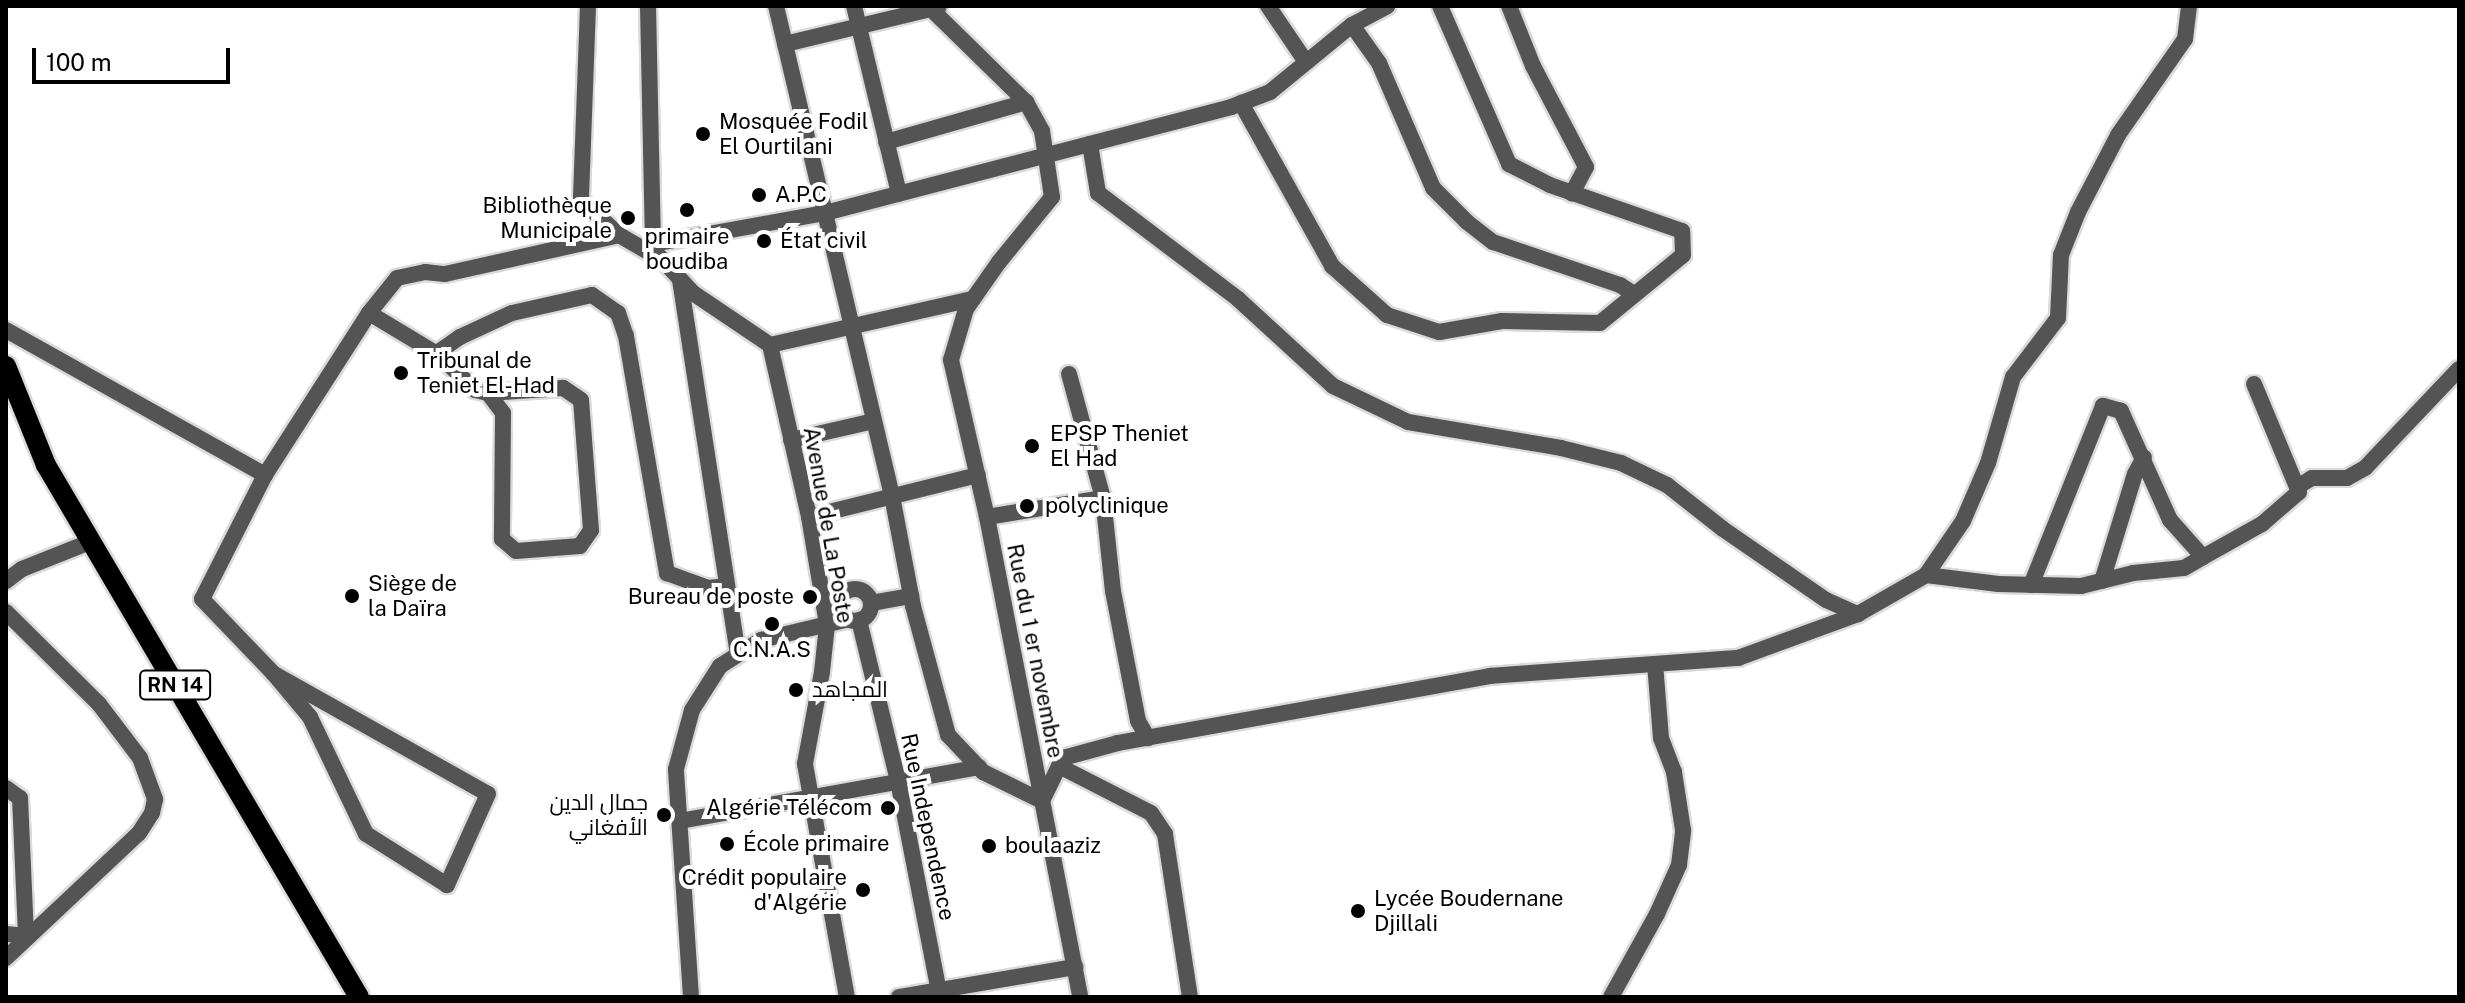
<!DOCTYPE html>
<html>
<head>
<meta charset="utf-8">
<style>
  body { margin:0 }
  #map { position:relative; width:2465px; height:1003px; overflow:hidden; background:#fff; font-family:"Public Sans",Cairo,sans-serif }
  div>[style] { position:absolute }
  .roads { filter:drop-shadow(2px 0 #dbdbdb) drop-shadow(-2px 0 #dbdbdb) drop-shadow(0 2px #dbdbdb) drop-shadow(0 -2px #dbdbdb) }
  .street>* { height:16px; margin:-8px; padding:0 8px; transform-origin:8px; border-radius:8px; background:#545454 }
  .street>.ring { margin:-8px; padding:0; box-sizing:content-box; background:none; border:16px solid #545454; border-radius:50% }
  .primary>* { height:20px; margin:-10px; padding:0 10px; transform-origin:10px; border-radius:10px; background:#000 }
  .dots>* { width:22px; height:22px; translate:-50% -50%; box-sizing:border-box; border:4px solid #fff; border-radius:50% }
  span { translate:-50% -50%; white-space:nowrap; text-align:center; line-height:1.15; -webkit-text-stroke:8px #fff; paint-order:stroke }
  .shield-label span { padding:2px 6px; background:#fff; border:2px solid; border-radius:6px; -webkit-text-stroke-width:0 }
  .shield-label { font-size:20px; color:#000; font-weight:700 }
  .poi-label { font-size:22px; color:#000 }
  .left { translate:0 -50%; text-align:left }
  .right { translate:-100% -50%; text-align:right }
  .street-label { font-size:22px; color:#000 }
  .frame { position:absolute; inset:0; border:8px solid #000; pointer-events:none }
  .scale { position:absolute; left:32px; top:48px; width:198px; height:36px; box-sizing:border-box; border:4px solid #000; border-top:0; padding-left:10px; font-size:24px; line-height:28px; white-space:nowrap; color:#000; -webkit-text-stroke:6px #fff; paint-order:stroke }
</style>
</head>
<body>
<div id="map">
  <div class="roads">
    <div class="street">
      <i style="left:588px;top:6px;width:194px;rotate:92.1deg"></i>
      <i style="left:581px;top:200px;width:52px;rotate:42.6deg"></i>
      <i style="left:619px;top:235px;width:36px;rotate:30deg"></i>
      <i style="left:648px;top:6px;width:232px;rotate:88.8deg"></i>
      <i style="left:776px;top:6px;width:504px;rotate:76.68deg"></i>
      <i style="left:892px;top:496px;width:112px;rotate:79.2deg"></i>
      <i style="left:913px;top:606px;width:134px;rotate:74.8deg"></i>
      <i style="left:948px;top:735px;width:51px;rotate:46.6deg"></i>
      <i style="left:983px;top:772px;width:66px;rotate:26.2deg"></i>
      <i style="left:1042px;top:801px;width:48px;rotate:-64deg"></i>
      <i style="left:1063px;top:758px;width:57px;rotate:-15.3deg"></i>
      <i style="left:1118px;top:743px;width:378px;rotate:-10.2deg"></i>
      <i style="left:1490px;top:676px;width:249px;rotate:-4.2deg"></i>
      <i style="left:1738px;top:658px;width:128px;rotate:-20.1deg"></i>
      <i style="left:1858px;top:614px;width:78px;rotate:-29.8deg"></i>
      <i style="left:1926px;top:575px;width:73px;rotate:7.1deg"></i>
      <i style="left:1998px;top:584px;width:83px;rotate:1.4deg"></i>
      <i style="left:2081px;top:586px;width:54px;rotate:-14deg"></i>
      <i style="left:2133px;top:573px;width:51px;rotate:-5.6deg"></i>
      <i style="left:2184px;top:568px;width:22px;rotate:-30deg"></i>
      <i style="left:2203px;top:557px;width:50px;rotate:-131.7deg"></i>
      <i style="left:2170px;top:520px;width:120px;rotate:-114.2deg"></i>
      <i style="left:2121px;top:411px;width:19px;rotate:-164deg"></i>
      <i style="left:2103px;top:406px;width:193px;rotate:111.9deg"></i>
      <i style="left:854px;top:6px;width:193px;rotate:76.5deg"></i>
      <i style="left:928px;top:6px;width:137px;rotate:44.4deg"></i>
      <i style="left:1026px;top:102px;width:33px;rotate:61deg"></i>
      <i style="left:1042px;top:131px;width:67px;rotate:81.4deg"></i>
      <i style="left:1052px;top:197px;width:84px;rotate:129.2deg"></i>
      <i style="left:999px;top:262px;width:57px;rotate:125.1deg"></i>
      <i style="left:966px;top:309px;width:53px;rotate:106.4deg"></i>
      <i style="left:951px;top:360px;width:161px;rotate:77.1deg"></i>
      <i style="left:987px;top:517px;width:489px;rotate:79deg"></i>
      <i style="left:1268px;top:6px;width:68px;rotate:55.8deg"></i>
      <i style="left:1509px;top:6px;width:65px;rotate:68.2deg"></i>
      <i style="left:1533px;top:66px;width:114px;rotate:62.3deg"></i>
      <i style="left:1586px;top:167px;width:30px;rotate:118deg"></i>
      <i style="left:1352px;top:25px;width:47px;rotate:54.6deg"></i>
      <i style="left:1379px;top:63px;width:136px;rotate:66.6deg"></i>
      <i style="left:1433px;top:188px;width:48px;rotate:45deg"></i>
      <i style="left:1467px;top:222px;width:33px;rotate:38deg"></i>
      <i style="left:1493px;top:242px;width:134px;rotate:18.7deg"></i>
      <i style="left:1620px;top:285px;width:17px;rotate:33deg"></i>
      <i style="left:785px;top:44px;width:158px;rotate:-13.5deg"></i>
      <i style="left:1241px;top:103px;width:187px;rotate:60.8deg"></i>
      <i style="left:1332px;top:266px;width:74px;rotate:41.7deg"></i>
      <i style="left:1387px;top:315px;width:55px;rotate:18.1deg"></i>
      <i style="left:1439px;top:332px;width:64px;rotate:-9.9deg"></i>
      <i style="left:1502px;top:321px;width:98px;rotate:1.2deg"></i>
      <i style="left:1600px;top:323px;width:107px;rotate:-39.3deg"></i>
      <i style="left:1683px;top:255px;width:24px;rotate:-92deg"></i>
      <i style="left:1682px;top:231px;width:140px;rotate:-160.8deg"></i>
      <i style="left:1550px;top:185px;width:46px;rotate:-152.9deg"></i>
      <i style="left:1509px;top:164px;width:172px;rotate:-113.6deg"></i>
      <i style="left:886px;top:142px;width:146px;rotate:-15.9deg"></i>
      <i style="left:1090px;top:144px;width:50px;rotate:80.7deg"></i>
      <i style="left:1098px;top:193px;width:176px;rotate:37.1deg"></i>
      <i style="left:1238px;top:299px;width:129px;rotate:42.5deg"></i>
      <i style="left:1333px;top:386px;width:83px;rotate:25.6deg"></i>
      <i style="left:1408px;top:422px;width:155px;rotate:9.6deg"></i>
      <i style="left:1561px;top:448px;width:62px;rotate:14deg"></i>
      <i style="left:1621px;top:463px;width:51px;rotate:25.6deg"></i>
      <i style="left:1667px;top:485px;width:71px;rotate:38.2deg"></i>
      <i style="left:1723px;top:529px;width:125px;rotate:34.6deg"></i>
      <i style="left:1826px;top:600px;width:35px;rotate:24deg"></i>
      <i style="left:664px;top:242px;width:164px;rotate:-10.2deg"></i>
      <i style="left:825px;top:213px;width:420px;rotate:-14.6deg"></i>
      <i style="left:1231px;top:107px;width:42px;rotate:-21deg"></i>
      <i style="left:1270px;top:92px;width:106px;rotate:-39.3deg"></i>
      <i style="left:1352px;top:25px;width:40px;rotate:-28deg"></i>
      <i style="left:658px;top:255px;width:52px;rotate:47.4deg"></i>
      <i style="left:693px;top:293px;width:93px;rotate:34deg"></i>
      <i style="left:770px;top:345px;width:176px;rotate:77.2deg"></i>
      <i style="left:809px;top:517px;width:109px;rotate:80.5deg"></i>
      <i style="left:827px;top:625px;width:47px;rotate:96.1deg"></i>
      <i style="left:822px;top:672px;width:94px;rotate:100.5deg"></i>
      <i style="left:805px;top:764px;width:237px;rotate:79.8deg"></i>
      <i style="left:680px;top:280px;width:378px;rotate:81.2deg"></i>
      <i style="left:369px;top:313px;width:82px;rotate:31deg"></i>
      <i style="left:439px;top:355px;width:50px;rotate:44.2deg"></i>
      <i style="left:475px;top:390px;width:13px;rotate:13deg"></i>
      <i style="left:488px;top:393px;width:25px;rotate:53deg"></i>
      <i style="left:503px;top:413px;width:126px;rotate:90.5deg"></i>
      <i style="left:502px;top:539px;width:18px;rotate:41deg"></i>
      <i style="left:516px;top:551px;width:64px;rotate:-4.5deg"></i>
      <i style="left:580px;top:546px;width:19px;rotate:-55deg"></i>
      <i style="left:591px;top:530px;width:130px;rotate:-94.4deg"></i>
      <i style="left:581px;top:400px;width:22px;rotate:-146deg"></i>
      <i style="left:563px;top:388px;width:75px;rotate:176.2deg"></i>
      <i style="left:6px;top:330px;width:297px;rotate:29.2deg"></i>
      <i style="left:265px;top:475px;width:193px;rotate:-57.3deg"></i>
      <i style="left:369px;top:313px;width:45px;rotate:-51.3deg"></i>
      <i style="left:397px;top:278px;width:29px;rotate:-12deg"></i>
      <i style="left:425px;top:272px;width:20px;rotate:6deg"></i>
      <i style="left:445px;top:274px;width:178px;rotate:-12.6deg"></i>
      <i style="left:770px;top:345px;width:208px;rotate:-12.8deg"></i>
      <i style="left:437px;top:353px;width:28px;rotate:-35deg"></i>
      <i style="left:460px;top:337px;width:57px;rotate:-24.8deg"></i>
      <i style="left:512px;top:313px;width:82px;rotate:-12.7deg"></i>
      <i style="left:592px;top:295px;width:32px;rotate:35deg"></i>
      <i style="left:618px;top:313px;width:24px;rotate:71deg"></i>
      <i style="left:626px;top:336px;width:241px;rotate:80.2deg"></i>
      <i style="left:667px;top:573px;width:44px;rotate:20.1deg"></i>
      <i style="left:708px;top:588px;width:19px;rotate:-6deg"></i>
      <i style="left:1069px;top:374px;width:129px;rotate:74.7deg"></i>
      <i style="left:1103px;top:498px;width:94px;rotate:83.9deg"></i>
      <i style="left:1113px;top:591px;width:132px;rotate:79.1deg"></i>
      <i style="left:1138px;top:721px;width:20px;rotate:60deg"></i>
      <i style="left:791px;top:440px;width:85px;rotate:-12.9deg"></i>
      <i style="left:265px;top:475px;width:139px;rotate:116.9deg"></i>
      <i style="left:202px;top:599px;width:104px;rotate:46.2deg"></i>
      <i style="left:274px;top:674px;width:245px;rotate:29.3deg"></i>
      <i style="left:488px;top:794px;width:100px;rotate:114.3deg"></i>
      <i style="left:447px;top:885px;width:96px;rotate:-147.8deg"></i>
      <i style="left:366px;top:834px;width:130px;rotate:-115.6deg"></i>
      <i style="left:310px;top:717px;width:56px;rotate:-129.9deg"></i>
      <i style="left:2297px;top:487px;width:17px;rotate:-31deg"></i>
      <i style="left:2312px;top:478px;width:35px"></i>
      <i style="left:2347px;top:478px;width:21px;rotate:-29deg"></i>
      <i style="left:2365px;top:468px;width:137px;rotate:-46.5deg"></i>
      <i style="left:809px;top:517px;width:174px;rotate:-14deg"></i>
      <i style="left:987px;top:517px;width:118px;rotate:-9.3deg"></i>
      <i style="left:2203px;top:557px;width:68px;rotate:-29.2deg"></i>
      <i style="left:2262px;top:524px;width:49px;rotate:-40.9deg"></i>
      <i style="left:2299px;top:492px;width:117px;rotate:-112.6deg"></i>
      <i style="left:1926px;top:575px;width:65px;rotate:-55.6deg"></i>
      <i style="left:1963px;top:521px;width:63px;rotate:-66.7deg"></i>
      <i style="left:1988px;top:463px;width:90px;rotate:-73.8deg"></i>
      <i style="left:2013px;top:377px;width:74px;rotate:-52.7deg"></i>
      <i style="left:2058px;top:318px;width:63px;rotate:-87.3deg"></i>
      <i style="left:2061px;top:255px;width:46px;rotate:-68.4deg"></i>
      <i style="left:2078px;top:212px;width:87px;rotate:-62.5deg"></i>
      <i style="left:2118px;top:135px;width:117px;rotate:-55.1deg"></i>
      <i style="left:2185px;top:39px;width:33px;rotate:-83deg"></i>
      <i style="left:6px;top:581px;width:20px;rotate:-37deg"></i>
      <i style="left:22px;top:569px;width:73px;rotate:-21.7deg"></i>
      <i style="left:2102px;top:581px;width:112px;rotate:-72.9deg"></i>
      <i style="left:2135px;top:474px;width:19px;rotate:-62deg"></i>
      <i class="ring" style="left:839px;top:589px;width:16px;height:16px"></i>
      <i style="left:871px;top:603px;width:41px;rotate:-9.9deg"></i>
      <i style="left:6px;top:612px;width:131px;rotate:44.7deg"></i>
      <i style="left:99px;top:704px;width:68px;rotate:52.8deg"></i>
      <i style="left:140px;top:758px;width:44px;rotate:69.9deg"></i>
      <i style="left:155px;top:799px;width:14px;rotate:102deg"></i>
      <i style="left:152px;top:813px;width:24px;rotate:123deg"></i>
      <i style="left:139px;top:833px;width:183px;rotate:136.8deg"></i>
      <i style="left:859px;top:620px;width:166px;rotate:76.4deg"></i>
      <i style="left:898px;top:781px;width:220px;rotate:79deg"></i>
      <i style="left:1059px;top:766px;width:103px;rotate:27.1deg"></i>
      <i style="left:1151px;top:813px;width:25px;rotate:56deg"></i>
      <i style="left:1165px;top:834px;width:165px;rotate:81.3deg"></i>
      <i style="left:6px;top:788px;width:17px;rotate:36deg"></i>
      <i style="left:20px;top:798px;width:138px;rotate:87.5deg"></i>
      <i style="left:26px;top:936px;width:20px;rotate:-174deg"></i>
      <i style="left:680px;top:821px;width:304px;rotate:-10.2deg"></i>
      <i style="left:691px;top:997px;width:228px;rotate:-93.8deg"></i>
      <i style="left:676px;top:769px;width:61px;rotate:-74.8deg"></i>
      <i style="left:692px;top:710px;width:52px;rotate:-57.5deg"></i>
      <i style="left:720px;top:666px;width:49px;rotate:-32.4deg"></i>
      <i style="left:761px;top:640px;width:90px;rotate:-13.4deg"></i>
      <i style="left:899px;top:997px;width:179px;rotate:-9.7deg"></i>
      <i style="left:1611px;top:997px;width:95px;rotate:-61deg"></i>
      <i style="left:1657px;top:914px;width:54px;rotate:-65.8deg"></i>
      <i style="left:1679px;top:865px;width:35px;rotate:-83deg"></i>
      <i style="left:1683px;top:830px;width:59px;rotate:-98.8deg"></i>
      <i style="left:1674px;top:772px;width:36px;rotate:-111deg"></i>
      <i style="left:1661px;top:738px;width:74px;rotate:-94.6deg"></i>
    </div>
    <div class="primary">
      <i style="left:6px;top:366px;width:107px;rotate:68deg"></i>
      <i style="left:46px;top:465px;width:617px;rotate:59.53deg"></i>
    </div>
  </div>
  <div class="dots">
    <i style="left:703px;top:134px;background:#000"></i>
    <i style="left:759px;top:195px;background:#000"></i>
    <i style="left:687px;top:210px;background:#000"></i>
    <i style="left:628px;top:218px;background:#000"></i>
    <i style="left:764px;top:241px;background:#000"></i>
    <i style="left:401px;top:373px;background:#000"></i>
    <i style="left:1032px;top:446px;background:#000"></i>
    <i style="left:1027px;top:506px;background:#000"></i>
    <i style="left:352px;top:596px;background:#000"></i>
    <i style="left:810px;top:597px;background:#000"></i>
    <i style="left:772px;top:624px;background:#000"></i>
    <i style="left:796px;top:690px;background:#000"></i>
    <i style="left:888px;top:808px;background:#000"></i>
    <i style="left:664px;top:815px;background:#000"></i>
    <i style="left:727px;top:844px;background:#000"></i>
    <i style="left:989px;top:846px;background:#000"></i>
    <i style="left:863px;top:890px;background:#000"></i>
    <i style="left:1358px;top:911px;background:#000"></i>
  </div>
  <div class="shield-label">
    <span style="left:175px;top:685px">RN 14</span>
  </div>
  <div class="poi-label">
    <span class="left" style="left:719px;top:134px">Mosquée Fodil<br>El Ourtilani</span>
    <span class="left" style="left:775px;top:195px">A.P.C</span>
    <span class="right" style="left:612px;top:218px">Bibliothèque<br>Municipale</span>
    <span style="left:687px;top:249px">primaire<br>boudiba</span>
    <span class="left" style="left:780px;top:241px">État civil</span>
    <span class="left" style="left:417px;top:373px">Tribunal de<br>Teniet El-Had</span>
    <span class="left" style="left:1050px;top:446px">EPSP Theniet<br>El Had</span>
    <span class="left" style="left:1045px;top:506px">polyclinique</span>
    <span class="left" style="left:368px;top:596px">Siège de<br>la Daïra</span>
    <span class="right" style="left:794px;top:597px">Bureau de poste</span>
    <span style="left:772px;top:650px">C.N.A.S</span>
    <span class="left" style="left:812px;top:690px">المجاهد</span>
    <span class="right" style="left:648px;top:815px">جمال الدين<br>الأفغاني</span>
    <span class="right" style="left:872px;top:808px">Algérie Télécom</span>
    <span class="left" style="left:743px;top:844px">École primaire</span>
    <span class="left" style="left:1005px;top:846px">boulaaziz</span>
    <span class="right" style="left:847px;top:890px">Crédit populaire<br>d'Algérie</span>
    <span class="left" style="left:1374px;top:911px">Lycée Boudernane<br>Djillali</span>
  </div>
  <div class="street-label">
    <span style="left:828px;top:525px;rotate:80deg">Avenue de La Poste</span>
    <span style="left:1035px;top:651px;rotate:79deg">Rue du 1 er novembre</span>
    <span style="left:928px;top:827px;rotate:78deg">Rue Independence</span>
  </div>
  <div class="frame"></div>
  <div class="scale">100 m</div>
</div>
</body>
</html>
